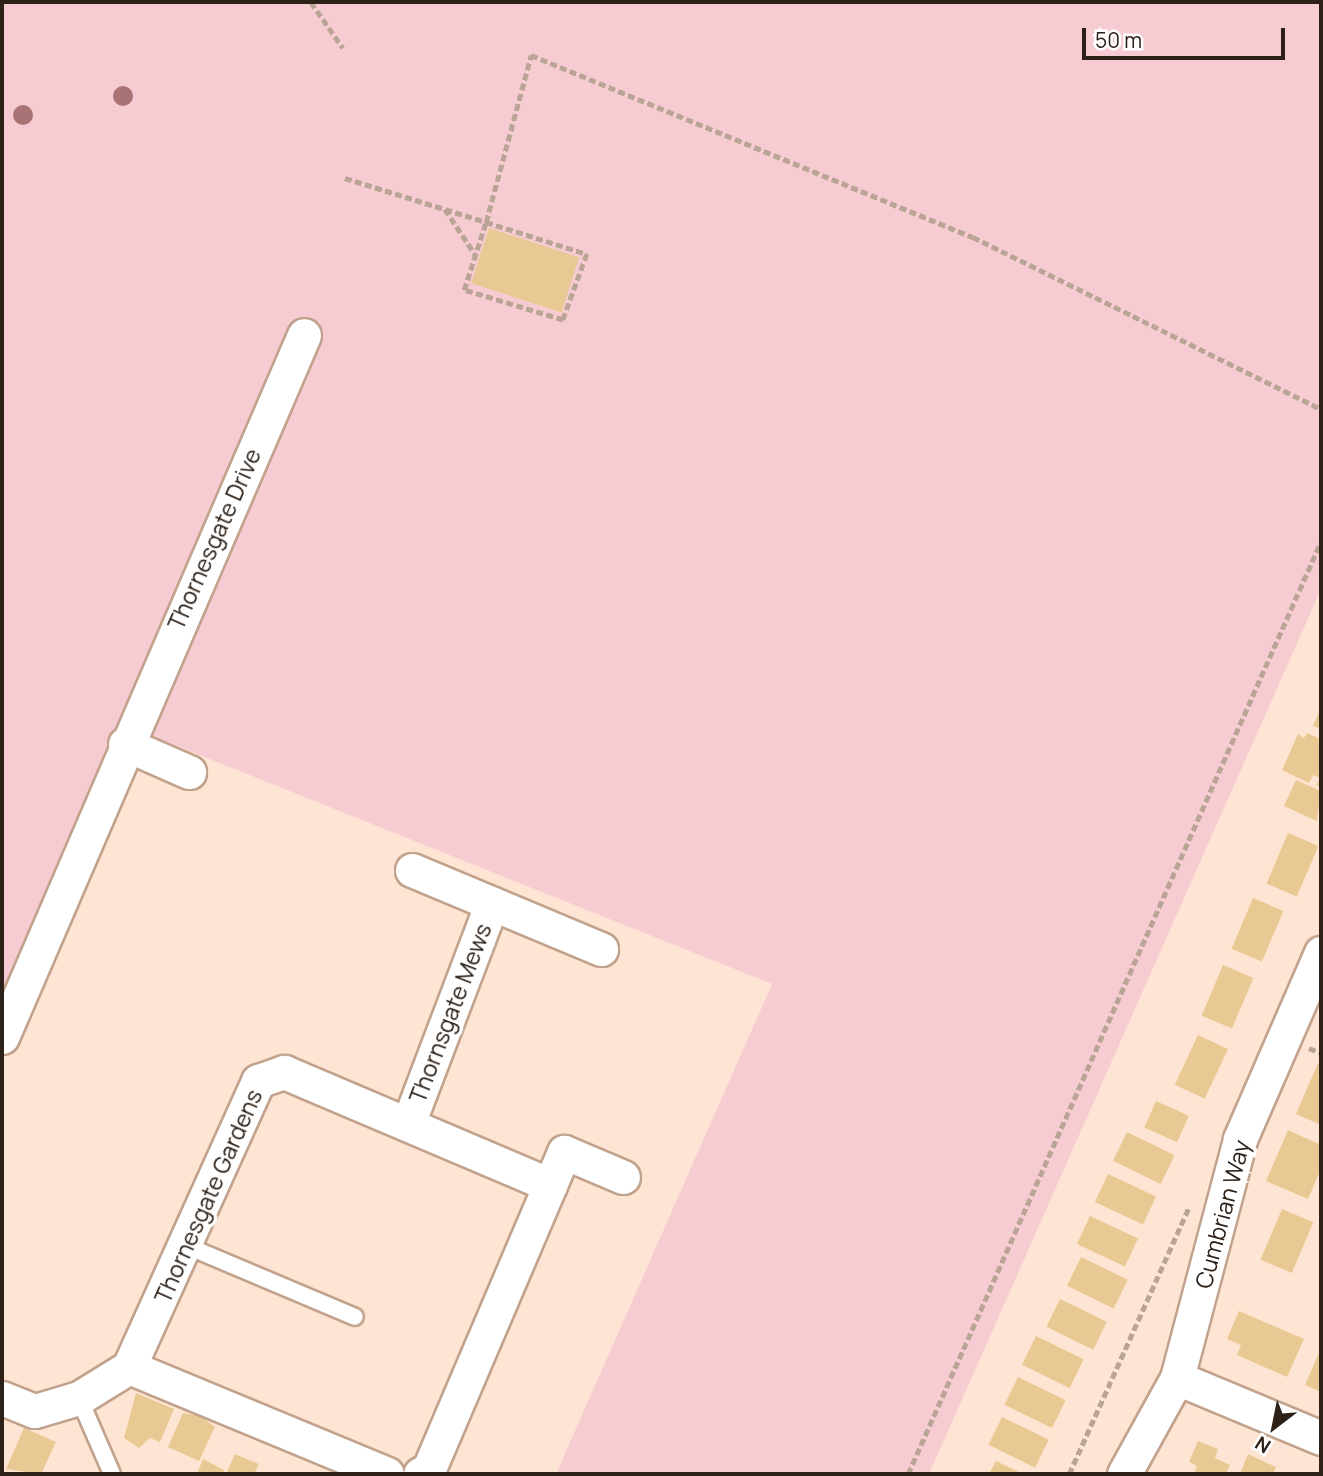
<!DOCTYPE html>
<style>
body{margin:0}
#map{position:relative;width:1323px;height:1476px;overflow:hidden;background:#fee4d2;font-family:Manrope,sans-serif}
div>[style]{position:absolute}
.green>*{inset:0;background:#f6ccd2}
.building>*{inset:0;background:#e9c993;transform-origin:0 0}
.path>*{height:4.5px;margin-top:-2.25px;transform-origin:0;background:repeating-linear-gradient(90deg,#b9a495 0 7px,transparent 0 10.5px)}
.roads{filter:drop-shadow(2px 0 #c1a28c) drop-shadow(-2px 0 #c1a28c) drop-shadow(0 2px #c1a28c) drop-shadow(0 -2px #c1a28c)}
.service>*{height:16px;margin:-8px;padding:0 8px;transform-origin:8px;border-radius:8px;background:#fff}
.minor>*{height:33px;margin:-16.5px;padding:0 16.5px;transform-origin:16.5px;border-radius:16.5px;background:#fff}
.trees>*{width:20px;height:20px;margin:-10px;border-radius:50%;background:#a97376}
span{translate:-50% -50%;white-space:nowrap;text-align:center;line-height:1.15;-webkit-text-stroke:7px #fff;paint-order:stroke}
.street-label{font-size:23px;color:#2c2017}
.frame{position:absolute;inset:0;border:4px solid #2c2017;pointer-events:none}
.north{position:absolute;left:1239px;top:1392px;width:70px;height:70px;-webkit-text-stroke:5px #fff;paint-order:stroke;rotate:212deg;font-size:19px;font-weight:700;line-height:28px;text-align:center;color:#2c2017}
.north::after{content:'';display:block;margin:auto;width:24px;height:32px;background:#2c2017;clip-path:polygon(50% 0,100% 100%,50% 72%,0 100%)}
.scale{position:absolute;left:1082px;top:28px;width:203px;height:32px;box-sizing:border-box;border:4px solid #2c2017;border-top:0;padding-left:9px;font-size:21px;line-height:24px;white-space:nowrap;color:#2c2017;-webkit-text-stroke:5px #fff;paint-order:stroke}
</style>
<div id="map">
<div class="green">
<div style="clip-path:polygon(2px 2px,1321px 2px,1321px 589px,929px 1474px,556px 1474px,772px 984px,132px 728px,2px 1037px)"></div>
</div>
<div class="building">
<div style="left:489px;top:228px;width:95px;height:58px;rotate:18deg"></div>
<div style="clip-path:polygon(1321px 708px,1321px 729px,1313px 726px)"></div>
<div style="clip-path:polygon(1307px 733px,1321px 739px,1321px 788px,1316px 785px,1320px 778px,1313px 775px,1309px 783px,1282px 770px,1298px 734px,1304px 738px)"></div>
<div style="clip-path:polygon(1296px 780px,1321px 791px,1317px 821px,1284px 806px)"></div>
<div style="left:1288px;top:833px;width:33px;height:55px;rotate:23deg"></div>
<div style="left:1253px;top:898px;width:33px;height:55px;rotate:23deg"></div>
<div style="left:1223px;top:965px;width:33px;height:55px;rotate:23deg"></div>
<div style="left:1198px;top:1035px;width:33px;height:55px;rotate:25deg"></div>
<div style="clip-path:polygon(1318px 1063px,1321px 1065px,1321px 1125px,1296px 1114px)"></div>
<div style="left:1156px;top:1101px;width:36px;height:29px;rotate:24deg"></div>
<div style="clip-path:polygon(1288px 1130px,1321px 1145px,1321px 1169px,1308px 1199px,1266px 1181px)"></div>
<div style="left:1127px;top:1132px;width:53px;height:32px;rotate:26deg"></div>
<div style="left:1108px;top:1174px;width:53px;height:31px;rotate:25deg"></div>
<div style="left:1282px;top:1209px;width:34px;height:55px;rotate:23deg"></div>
<div style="left:1090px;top:1216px;width:53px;height:31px;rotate:25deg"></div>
<div style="left:1081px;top:1257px;width:52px;height:32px;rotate:26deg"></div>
<div style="left:1060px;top:1299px;width:52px;height:31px;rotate:26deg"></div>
<div style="clip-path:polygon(1239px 1311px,1304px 1339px,1287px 1377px,1237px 1355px,1241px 1345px,1227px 1339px)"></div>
<div style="left:1036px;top:1336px;width:53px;height:32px;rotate:26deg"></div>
<div style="clip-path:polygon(1321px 1348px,1321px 1392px,1305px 1385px)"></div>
<div style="left:1018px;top:1377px;width:53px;height:31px;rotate:26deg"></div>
<div style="clip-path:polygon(136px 1393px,174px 1409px,160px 1442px,150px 1438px,139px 1448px,124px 1438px)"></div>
<div style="clip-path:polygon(183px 1413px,200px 1416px,215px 1427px,199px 1461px,168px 1447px)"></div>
<div style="left:1002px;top:1417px;width:52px;height:31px;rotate:26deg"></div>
<div style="clip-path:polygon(24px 1428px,56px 1442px,41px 1474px,6px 1469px)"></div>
<div style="clip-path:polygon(1198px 1441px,1218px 1449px,1215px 1458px,1230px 1465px,1226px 1474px,1194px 1474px,1197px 1466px,1189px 1462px)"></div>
<div style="clip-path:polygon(235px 1454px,259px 1464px,254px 1474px,226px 1474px)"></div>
<div style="clip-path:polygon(1248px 1454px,1276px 1467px,1273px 1474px,1240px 1474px)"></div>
<div style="clip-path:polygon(203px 1459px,224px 1470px,222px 1474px,197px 1474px)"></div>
<div style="clip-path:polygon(996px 1461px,1023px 1474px,989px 1474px)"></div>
</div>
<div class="path">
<div style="left:311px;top:2px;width:56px;rotate:55.2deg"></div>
<div style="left:345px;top:178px;width:148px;rotate:17.3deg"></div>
<div style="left:486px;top:222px;width:106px;rotate:17.6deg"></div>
<div style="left:587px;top:254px;width:70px;rotate:110deg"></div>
<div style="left:563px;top:320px;width:103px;rotate:-163.1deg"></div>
<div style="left:464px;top:290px;width:71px;rotate:-72.1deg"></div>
<div style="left:486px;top:222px;width:173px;rotate:-74.9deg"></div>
<div style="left:531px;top:55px;width:478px;rotate:22.4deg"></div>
<div style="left:973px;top:237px;width:388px;rotate:26.3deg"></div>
<div style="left:445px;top:209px;width:54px;rotate:56.3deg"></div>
<div style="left:1309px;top:1048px;width:13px;rotate:23deg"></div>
<div style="left:908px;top:1474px;width:1020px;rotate:-66.12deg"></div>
<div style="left:1069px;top:1474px;width:293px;rotate:-65.8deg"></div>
</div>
<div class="roads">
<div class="service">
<div style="left:187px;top:1246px;width:182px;rotate:22.9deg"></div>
<div style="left:79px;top:1398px;width:83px;rotate:66.5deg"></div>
</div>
<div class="minor">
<div style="left:125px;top:744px;width:70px;rotate:23.6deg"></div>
<div style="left:412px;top:870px;width:205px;rotate:22.7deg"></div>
<div style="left:2px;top:1037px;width:764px;rotate:-66.72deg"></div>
<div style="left:408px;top:1124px;width:236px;rotate:-69.2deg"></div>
<div style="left:550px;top:1185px;width:36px;rotate:-67deg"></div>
<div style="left:564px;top:1152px;width:64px;rotate:23deg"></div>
<div style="left:129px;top:1367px;width:279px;rotate:22.5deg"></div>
<div style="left:1177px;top:1378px;width:156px;rotate:22.6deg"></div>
<div style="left:2px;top:1398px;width:35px;rotate:22deg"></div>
<div style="left:35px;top:1411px;width:46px;rotate:-16.5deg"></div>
<div style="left:79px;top:1398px;width:59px;rotate:-31.8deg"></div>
<div style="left:129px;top:1367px;width:314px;rotate:-65.7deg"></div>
<div style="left:258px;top:1081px;width:28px;rotate:-19deg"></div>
<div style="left:284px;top:1072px;width:289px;rotate:23deg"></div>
<div style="left:550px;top:1185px;width:309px;rotate:113.1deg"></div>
<div style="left:429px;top:1469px;width:10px;rotate:151deg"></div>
<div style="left:1124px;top:1474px;width:110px;rotate:-61.1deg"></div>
<div style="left:1177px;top:1378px;width:247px;rotate:-75.2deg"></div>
<div style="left:1240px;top:1139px;width:203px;rotate:-66.5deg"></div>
</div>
</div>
<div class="trees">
<div style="left:123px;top:96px"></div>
<div style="left:23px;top:115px"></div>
</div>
<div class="street-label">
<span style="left:214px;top:539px;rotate:-66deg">Thornesgate Drive</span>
<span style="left:450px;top:1013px;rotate:-69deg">Thornsgate Mews</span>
<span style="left:208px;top:1196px;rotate:-66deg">Thornesgate Gardens</span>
<span style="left:1222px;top:1214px;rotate:-75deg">Cumbrian Way</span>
</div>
<div class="frame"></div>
<div class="north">N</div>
<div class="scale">50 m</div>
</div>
